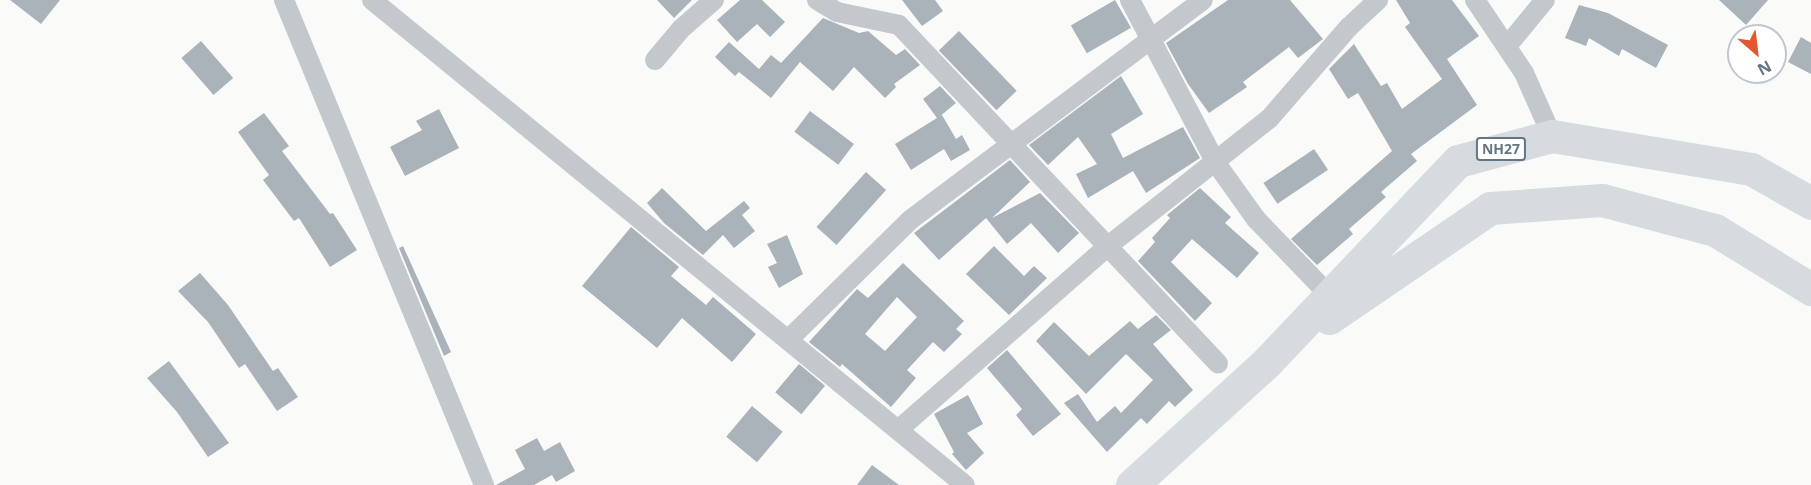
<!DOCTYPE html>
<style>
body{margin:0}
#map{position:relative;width:1811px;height:485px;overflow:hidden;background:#fafaf8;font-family:"Open Sans",sans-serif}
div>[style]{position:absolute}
.building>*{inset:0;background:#aab3b9;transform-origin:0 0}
.street>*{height:20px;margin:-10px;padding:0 10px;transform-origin:10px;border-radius:10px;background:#c3c8cc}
.highway>*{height:33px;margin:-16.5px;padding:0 16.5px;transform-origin:16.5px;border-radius:16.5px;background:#d6dbdf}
span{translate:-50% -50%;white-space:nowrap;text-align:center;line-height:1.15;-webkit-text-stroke:6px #fff;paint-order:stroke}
.shield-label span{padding:2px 4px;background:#fff;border:2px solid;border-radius:4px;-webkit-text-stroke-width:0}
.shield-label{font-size:14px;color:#657683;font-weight:700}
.north{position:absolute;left:1727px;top:24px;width:60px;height:60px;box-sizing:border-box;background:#fff;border:2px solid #c1c8cd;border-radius:50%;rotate:152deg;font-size:16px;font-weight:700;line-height:24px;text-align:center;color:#657683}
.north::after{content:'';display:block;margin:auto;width:21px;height:27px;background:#e4572e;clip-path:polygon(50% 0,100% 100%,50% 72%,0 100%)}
</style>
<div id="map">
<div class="building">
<div style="clip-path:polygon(10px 0,60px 0,41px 24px)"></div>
<div style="clip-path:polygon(657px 0,692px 0,674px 18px)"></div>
<div style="clip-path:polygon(740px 0,762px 0,785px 22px,770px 37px,757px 24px,737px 42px,717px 20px)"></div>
<div style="clip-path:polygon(902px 0,935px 0,943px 11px,922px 26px)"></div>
<div style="left:1115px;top:0;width:32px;height:51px;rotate:60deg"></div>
<div style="clip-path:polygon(1228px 0,1290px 0,1323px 39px,1298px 58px,1289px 47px,1243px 82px,1247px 87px,1209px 113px,1188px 84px,1166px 43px)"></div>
<div style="clip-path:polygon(1396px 0,1452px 0,1479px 36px,1447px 59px,1477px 105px,1411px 154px,1417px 161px,1381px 192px,1386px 197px,1349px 229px,1353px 234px,1317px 265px,1291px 239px,1392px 151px,1358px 93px,1348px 99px,1329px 69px,1354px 44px,1381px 86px,1387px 83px,1402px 109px,1442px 79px,1405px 27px,1410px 23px)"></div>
<div style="clip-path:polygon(1719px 0,1768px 0,1746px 25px)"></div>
<div style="clip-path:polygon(1579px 5px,1608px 13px,1668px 45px,1656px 68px,1622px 49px,1619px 56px,1589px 38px,1586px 46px,1565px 38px)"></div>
<div style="clip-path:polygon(823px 18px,859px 33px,868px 31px,896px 55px,905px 49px,920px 65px,894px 84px,896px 87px,885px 98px,854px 67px,833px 91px,800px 62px,771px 98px,739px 72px,735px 76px,715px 57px,729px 42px,759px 69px,771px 55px,781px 63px)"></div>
<div style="left:959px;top:31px;width:83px;height:28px;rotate:46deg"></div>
<div style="clip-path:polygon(1801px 37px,1811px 43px,1811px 74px,1788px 62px)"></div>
<div style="left:201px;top:41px;width:49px;height:26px;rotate:49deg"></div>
<div style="clip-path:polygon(1121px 76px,1143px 114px,1111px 134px,1123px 158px,1183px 127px,1200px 158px,1146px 193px,1133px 171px,1088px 198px,1076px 174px,1097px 164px,1078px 137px,1048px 165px,1029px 145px)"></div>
<div style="clip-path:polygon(940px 86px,956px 103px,939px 117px,942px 115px,956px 139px,962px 135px,970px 150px,951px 161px,944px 149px,911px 170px,895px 144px,937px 118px,923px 99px)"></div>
<div style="clip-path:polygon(439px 109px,459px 148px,405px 176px,390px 147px,422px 130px,416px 121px)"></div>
<div style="left:810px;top:111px;width:55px;height:26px;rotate:37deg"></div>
<div style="clip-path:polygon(264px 113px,289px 146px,282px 151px,330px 214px,333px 213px,357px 250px,330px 267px,299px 218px,294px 221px,263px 180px,269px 175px,238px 132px)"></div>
<div style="left:1314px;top:149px;width:25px;height:61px;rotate:56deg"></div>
<div style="clip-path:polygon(1010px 160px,1030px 182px,992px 218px,1040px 193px,1079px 233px,1058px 253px,1031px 223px,1007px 244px,986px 218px,939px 260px,914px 233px)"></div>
<div style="left:866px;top:172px;width:27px;height:74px;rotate:42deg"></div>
<div style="clip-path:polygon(662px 188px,706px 231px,744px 201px,750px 208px,742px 215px,755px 231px,734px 248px,723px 235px,703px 255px,664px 223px,647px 203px)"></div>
<div style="clip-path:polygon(1200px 188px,1231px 217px,1225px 223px,1259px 253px,1237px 278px,1192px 239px,1171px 262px,1212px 303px,1195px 321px,1138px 261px,1155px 242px,1152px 238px,1170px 218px,1167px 215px)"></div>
<div style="clip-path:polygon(631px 227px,679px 267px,671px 276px,706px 305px,713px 297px,756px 334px,732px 362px,682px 318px,657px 348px,582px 286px)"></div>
<div style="clip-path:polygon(787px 235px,803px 274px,779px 288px,768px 267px,777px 263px,767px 244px)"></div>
<div style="clip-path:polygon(403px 246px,451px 352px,444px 356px,399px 248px)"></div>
<div style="clip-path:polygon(994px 246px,1024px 276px,1034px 266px,1047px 278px,1009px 315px,966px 274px)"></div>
<div style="clip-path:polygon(evenodd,903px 263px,964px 321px,956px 329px,962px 334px,944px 352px,933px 342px,907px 370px,916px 378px,891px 407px,842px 364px,840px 367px,809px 342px,857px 289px,868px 298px,903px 263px,897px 297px,917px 317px,885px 351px,865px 334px,897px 297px)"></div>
<div style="clip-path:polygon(200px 273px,228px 305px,273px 371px,278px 368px,298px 397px,277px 411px,245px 364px,239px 368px,208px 322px,178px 291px)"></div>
<div style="clip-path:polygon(1156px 315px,1171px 330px,1153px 344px,1193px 390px,1175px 407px,1169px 401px,1147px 424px,1141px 418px,1107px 452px,1064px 403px,1078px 394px,1097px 422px,1115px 406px,1121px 413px,1153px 380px,1126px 354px,1086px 394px,1036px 341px,1054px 322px,1089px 356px,1130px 321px,1138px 329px)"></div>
<div style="clip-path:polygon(1007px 350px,1061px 414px,1033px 436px,1016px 415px,1022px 409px,987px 368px)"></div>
<div style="clip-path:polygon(169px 361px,229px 443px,208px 457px,177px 412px,147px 378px)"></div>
<div style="left:799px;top:364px;width:34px;height:37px;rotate:40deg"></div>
<div style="clip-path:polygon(968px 395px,983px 424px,967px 433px,984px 453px,966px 470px,952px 454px,954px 452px,934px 414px)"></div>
<div style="left:752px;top:406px;width:40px;height:40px;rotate:40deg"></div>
<div style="clip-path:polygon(537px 438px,544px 451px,560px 442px,575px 471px,556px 482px,552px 475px,534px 485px,496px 485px,525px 469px,515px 450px)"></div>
<div style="clip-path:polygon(872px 465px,899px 485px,857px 485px)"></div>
</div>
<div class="street">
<div style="left:284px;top:0;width:525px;rotate:67.59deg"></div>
<div style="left:372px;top:0;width:766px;rotate:39.28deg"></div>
<div style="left:817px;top:0;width:23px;rotate:31deg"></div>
<div style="left:837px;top:12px;width:63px;rotate:11.8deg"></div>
<div style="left:899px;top:25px;width:465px;rotate:46.7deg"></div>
<div style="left:1130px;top:0;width:184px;rotate:62.2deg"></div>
<div style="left:1216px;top:163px;width:69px;rotate:54.5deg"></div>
<div style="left:1256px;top:219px;width:107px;rotate:46.1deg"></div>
<div style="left:1475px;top:0;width:88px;rotate:56.1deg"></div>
<div style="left:1524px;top:73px;width:69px;rotate:66deg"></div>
<div style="left:1508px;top:45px;width:58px;rotate:-50.6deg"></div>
<div style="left:655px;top:60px;width:40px;rotate:-50deg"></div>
<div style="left:681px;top:29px;width:44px;rotate:-41.3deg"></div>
<div style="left:788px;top:340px;width:171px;rotate:-44.5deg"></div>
<div style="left:910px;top:220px;width:366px;rotate:-36.9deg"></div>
<div style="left:898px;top:430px;width:279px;rotate:-41.2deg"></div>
<div style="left:1108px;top:246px;width:205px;rotate:-38.3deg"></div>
<div style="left:1269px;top:119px;width:122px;rotate:-49deg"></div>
<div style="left:1349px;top:27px;width:40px;rotate:-43deg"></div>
</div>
<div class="highway">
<div style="left:1329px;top:318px;width:195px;rotate:-34.3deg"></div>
<div style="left:1490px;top:208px;width:112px;rotate:-4.1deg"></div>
<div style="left:1602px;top:200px;width:117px;rotate:14.9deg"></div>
<div style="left:1715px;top:230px;width:113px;rotate:31.6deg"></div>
<div style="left:1132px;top:485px;width:183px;rotate:-42.3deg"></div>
<div style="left:1267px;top:362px;width:277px;rotate:-46.5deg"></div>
<div style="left:1458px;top:161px;width:97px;rotate:-14.9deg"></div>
<div style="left:1552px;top:136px;width:202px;rotate:9.4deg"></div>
<div style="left:1751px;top:169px;width:69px;rotate:29.5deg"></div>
</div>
<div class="shield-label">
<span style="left:1501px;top:149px">NH27</span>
</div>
<div class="north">N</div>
</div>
